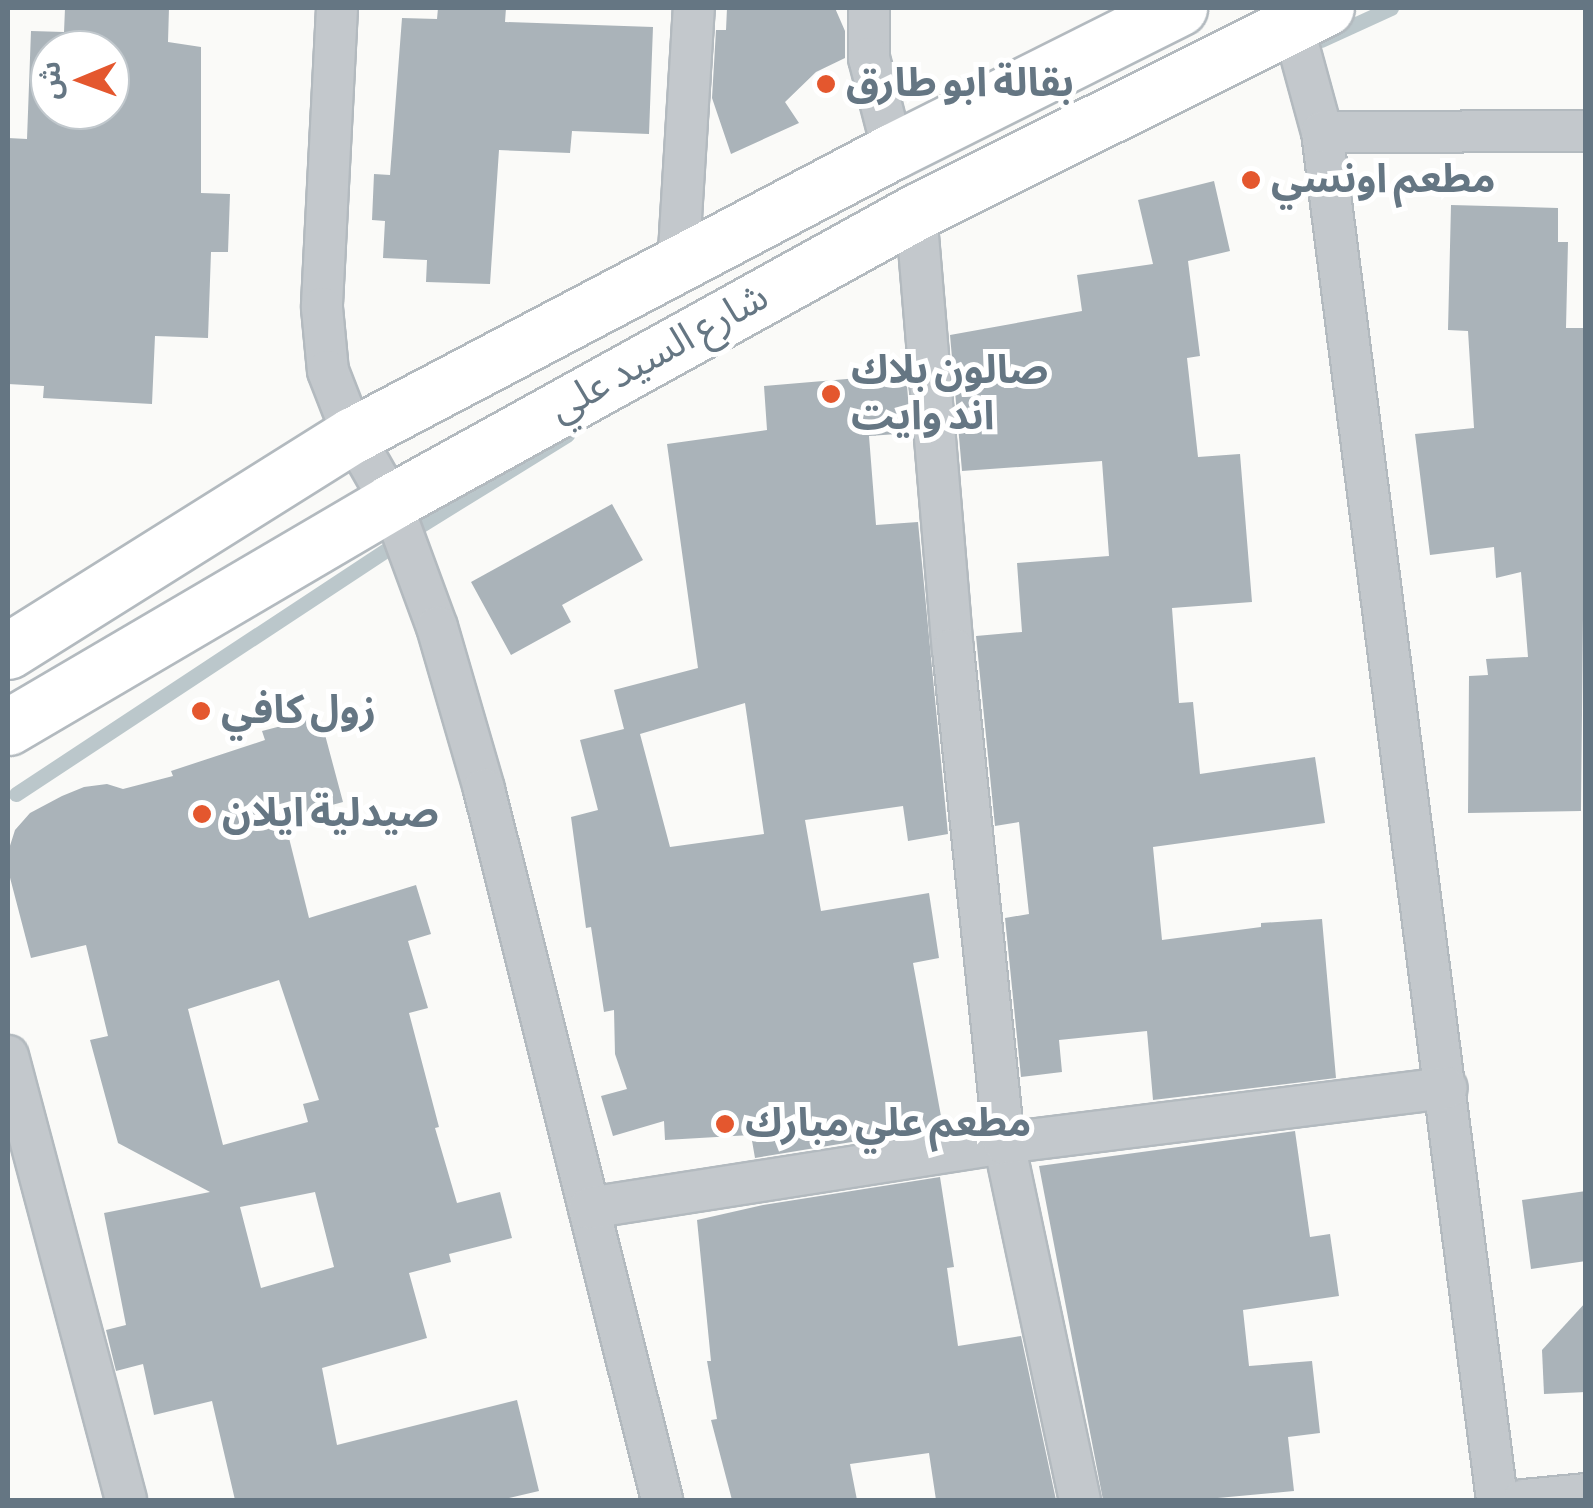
<!DOCTYPE html>
<meta charset="utf-8">
<style>
body{margin:0}
#map{position:relative;width:1593px;height:1508px;overflow:hidden;background:#fafaf8;font-family:"Alegreya Sans","Noto Sans Arabic",sans-serif}
div>[style]{position:absolute}
.stream>*{height:15px;margin:-7.5px;padding:0 7.5px;transform-origin:7.5px;border-radius:7.5px;background:#bbc7cb}
.building>*{inset:0;background:#aab3b9}
.roads{filter:drop-shadow(2px 0 #b3babf) drop-shadow(-2px 0 #b3babf) drop-shadow(0 2px #b3babf) drop-shadow(0 -2px #b3babf)}
.minor>*{height:40px;margin:-20px;padding:0 20px;transform-origin:20px;border-radius:20px;background:#c3c8cc}
.secondary>*{height:55px;margin:-27.5px;padding:0 27.5px;transform-origin:27.5px;border-radius:27.5px;background:#fff}
.dots>*{width:28px;height:28px;translate:-50% -50%;box-sizing:border-box;border:5px solid #fff;border-radius:50%}
span{translate:-50% -50%;white-space:nowrap;text-align:center;line-height:1.15;-webkit-text-stroke:10px #fff;paint-order:stroke}
.poi-label{font-size:40px;color:#657683;font-weight:700}
.left{translate:0 -50%;text-align:left}
.street-label{font-size:40px;color:#657683}
.frame{position:absolute;inset:0;border:10px solid #657683;pointer-events:none}
.north{position:absolute;left:30px;top:30px;width:100px;height:100px;box-sizing:border-box;background:#fff;border:2px solid #c1c8cd;border-radius:50%;rotate:269deg;font-size:28px;font-weight:700;line-height:40px;text-align:center;color:#657683}
.north::after{content:'';display:block;margin:auto;width:35px;height:45px;background:#e4572e;clip-path:polygon(50% 0,100% 100%,50% 72%,0 100%)}
</style>
<div id="map">
<div class="stream">
<div style="left:1321px;top:40px;width:77px;rotate:-24.6deg"></div>
<div style="left:421px;top:525px;width:172px;rotate:-31.7deg"></div>
<div style="left:16px;top:794px;width:447px;rotate:-33.4deg"></div>
</div>
<div class="building">
<div style="clip-path:polygon(evenodd,65px 8px,169px 8px,168px 42px,201px 47px,201px 193px,230px 194px,228px 252px,211px 252px,208px 338px,155px 336px,152px 404px,43px 398px,44px 386px,8px 384px,8px 138px,27px 139px,31px 31px,64px 32px,65px 8px,50px 50px,110px 50px,110px 110px,50px 110px,50px 50px)"></div>
<div style="clip-path:polygon(438px 8px,506px 8px,505px 22px,653px 27px,649px 134px,572px 131px,570px 153px,499px 150px,490px 284px,426px 282px,427px 260px,383px 258px,385px 221px,372px 220px,374px 174px,390px 175px,402px 18px,437px 19px)"></div>
<div style="clip-path:polygon(727px 8px,835px 8px,845px 31px,845px 58px,816px 72px,785px 102px,799px 123px,731px 154px,712px 98px,716px 30px,726px 30px)"></div>
<div style="clip-path:polygon(1214px 181px,1230px 251px,1188px 261px,1200px 356px,1187px 358px,1198px 457px,1240px 454px,1252px 602px,1172px 608px,1179px 703px,1193px 702px,1200px 774px,1315px 757px,1325px 823px,1153px 847px,1162px 940px,1261px 927px,1261px 923px,1322px 919px,1336px 1078px,1153px 1100px,1147px 1031px,1059px 1040px,1062px 1072px,1021px 1077px,1005px 918px,1029px 914px,1019px 822px,995px 826px,976px 636px,1022px 632px,1017px 563px,1109px 556px,1102px 461px,962px 471px,950px 335px,1082px 311px,1077px 275px,1153px 264px,1138px 200px)"></div>
<div style="clip-path:polygon(1451px 205px,1558px 208px,1558px 242px,1568px 242px,1566px 328px,1586px 328px,1581px 811px,1468px 813px,1469px 676px,1488px 675px,1486px 659px,1528px 657px,1521px 572px,1496px 578px,1494px 547px,1430px 555px,1415px 434px,1474px 428px,1468px 331px,1448px 330px)"></div>
<div style="clip-path:polygon(evenodd,906px 374px,911px 433px,869px 436px,876px 525px,918px 522px,948px 834px,908px 841px,903px 806px,805px 820px,821px 911px,929px 893px,939px 958px,913px 963px,943px 1127px,755px 1158px,751px 1135px,665px 1140px,664px 1121px,613px 1136px,601px 1096px,627px 1089px,615px 1054px,614px 1010px,604px 1012px,591px 927px,586px 928px,571px 817px,598px 810px,580px 740px,624px 729px,614px 690px,698px 668px,667px 444px,767px 430px,764px 386px,906px 374px,745px 703px,764px 834px,670px 847px,640px 734px,745px 703px)"></div>
<div style="clip-path:polygon(612px 504px,643px 560px,562px 605px,571px 622px,511px 655px,471px 582px)"></div>
<div style="clip-path:polygon(evenodd,320px 716px,343px 802px,284px 818px,309px 918px,416px 885px,431px 934px,408px 941px,428px 1008px,409px 1013px,439px 1127px,435px 1128px,457px 1203px,500px 1192px,512px 1238px,449px 1254px,451px 1262px,409px 1273px,427px 1338px,322px 1368px,337px 1445px,517px 1400px,539px 1491px,500px 1500px,235px 1500px,212px 1401px,154px 1415px,143px 1364px,116px 1371px,106px 1330px,126px 1325px,104px 1213px,210px 1192px,118px 1143px,90px 1040px,108px 1036px,86px 945px,31px 958px,8px 870px,8px 852px,15px 830px,30px 813px,62px 796px,84px 787px,107px 784px,123px 789px,173px 776px,171px 771px,265px 740px,262px 731px,320px 716px,279px 980px,319px 1100px,303px 1104px,308px 1122px,223px 1145px,188px 1009px,279px 980px,320px 716px,315px 1192px,334px 1267px,261px 1288px,240px 1207px,315px 1192px)"></div>
<div style="clip-path:polygon(1295px 1131px,1310px 1237px,1330px 1234px,1339px 1296px,1243px 1310px,1249px 1366px,1312px 1361px,1320px 1433px,1288px 1437px,1294px 1491px,1196px 1500px,1103px 1500px,1039px 1166px)"></div>
<div style="clip-path:polygon(940px 1177px,954px 1267px,947px 1268px,958px 1346px,1021px 1336px,1056px 1500px,936px 1500px,929px 1453px,850px 1464px,857px 1500px,732px 1500px,711px 1420px,717px 1419px,707px 1361px,711px 1361px,697px 1220px,763px 1205px)"></div>
<div style="clip-path:polygon(1586px 1191px,1586px 1261px,1531px 1269px,1522px 1200px)"></div>
<div style="clip-path:polygon(1586px 1302px,1586px 1392px,1544px 1394px,1542px 1350px)"></div>
</div>
<div class="roads">
<div class="minor">
<div style="left:337px;top:8px;width:300px;rotate:92.9deg"></div>
<div style="left:322px;top:308px;width:63px;rotate:84.6deg"></div>
<div style="left:328px;top:371px;width:69px;rotate:68.7deg"></div>
<div style="left:353px;top:435px;width:77px;rotate:60.4deg"></div>
<div style="left:391px;top:502px;width:133px;rotate:69.8deg"></div>
<div style="left:437px;top:627px;width:169px;rotate:73.8deg"></div>
<div style="left:484px;top:789px;width:733px;rotate:75.94deg"></div>
<div style="left:869px;top:8px;width:50px;rotate:90deg"></div>
<div style="left:869px;top:58px;width:96px;rotate:75.5deg"></div>
<div style="left:1288px;top:8px;width:129px;rotate:74.7deg"></div>
<div style="left:1322px;top:132px;width:1379px;rotate:82.71deg"></div>
<div style="left:1322px;top:132px;width:264px;rotate:-0.2deg"></div>
<div style="left:916px;top:212px;width:439px;rotate:85.2deg"></div>
<div style="left:953px;top:649px;width:497px;rotate:84.1deg"></div>
<div style="left:1004px;top:1143px;width:365px;rotate:78deg"></div>
<div style="left:678px;top:267px;width:259px;rotate:-86.5deg"></div>
<div style="left:8px;top:1056px;width:459px;rotate:75.1deg"></div>
<div style="left:589px;top:1208px;width:420px;rotate:-8.9deg"></div>
<div style="left:1004px;top:1143px;width:446px;rotate:-7.1deg"></div>
<div style="left:1524px;top:1500px;width:62px;rotate:-5.5deg"></div>
</div>
<div class="secondary">
<div style="left:8px;top:651px;width:407px;rotate:-32.1deg"></div>
<div style="left:353px;top:435px;width:610px;rotate:-27.74deg"></div>
<div style="left:893px;top:151px;width:320px;rotate:-26.6deg"></div>
<div style="left:8px;top:727px;width:444px;rotate:-30.4deg"></div>
<div style="left:391px;top:502px;width:600px;rotate:-28.92deg"></div>
<div style="left:916px;top:212px;width:458px;rotate:-26.5deg"></div>
</div>
</div>
<div class="dots">
<div style="left:826px;top:84px;background:#e4572e"></div>
<div style="left:1251px;top:180px;background:#e4572e"></div>
<div style="left:831px;top:394px;background:#e4572e"></div>
<div style="left:201px;top:711px;background:#e4572e"></div>
<div style="left:202px;top:814px;background:#e4572e"></div>
<div style="left:725px;top:1124px;background:#e4572e"></div>
</div>
<div class="poi-label">
<span class="left" style="left:846px;top:84px">بقالة ابو طارق</span>
<span class="left" style="left:1271px;top:180px">مطعم اونسي</span>
<span class="left" style="left:851px;top:394px">صالون بلاك<br>اند وايت</span>
<span class="left" style="left:221px;top:711px">زول كافي</span>
<span class="left" style="left:222px;top:814px">صيدلية ايلان</span>
<span class="left" style="left:745px;top:1124px">مطعم علي مبارك</span>
</div>
<div class="street-label">
<span style="left:659px;top:353px;rotate:-29deg">شارع السيد علي</span>
</div>
<div class="frame"></div>
<div class="north">ش</div>
</div>
